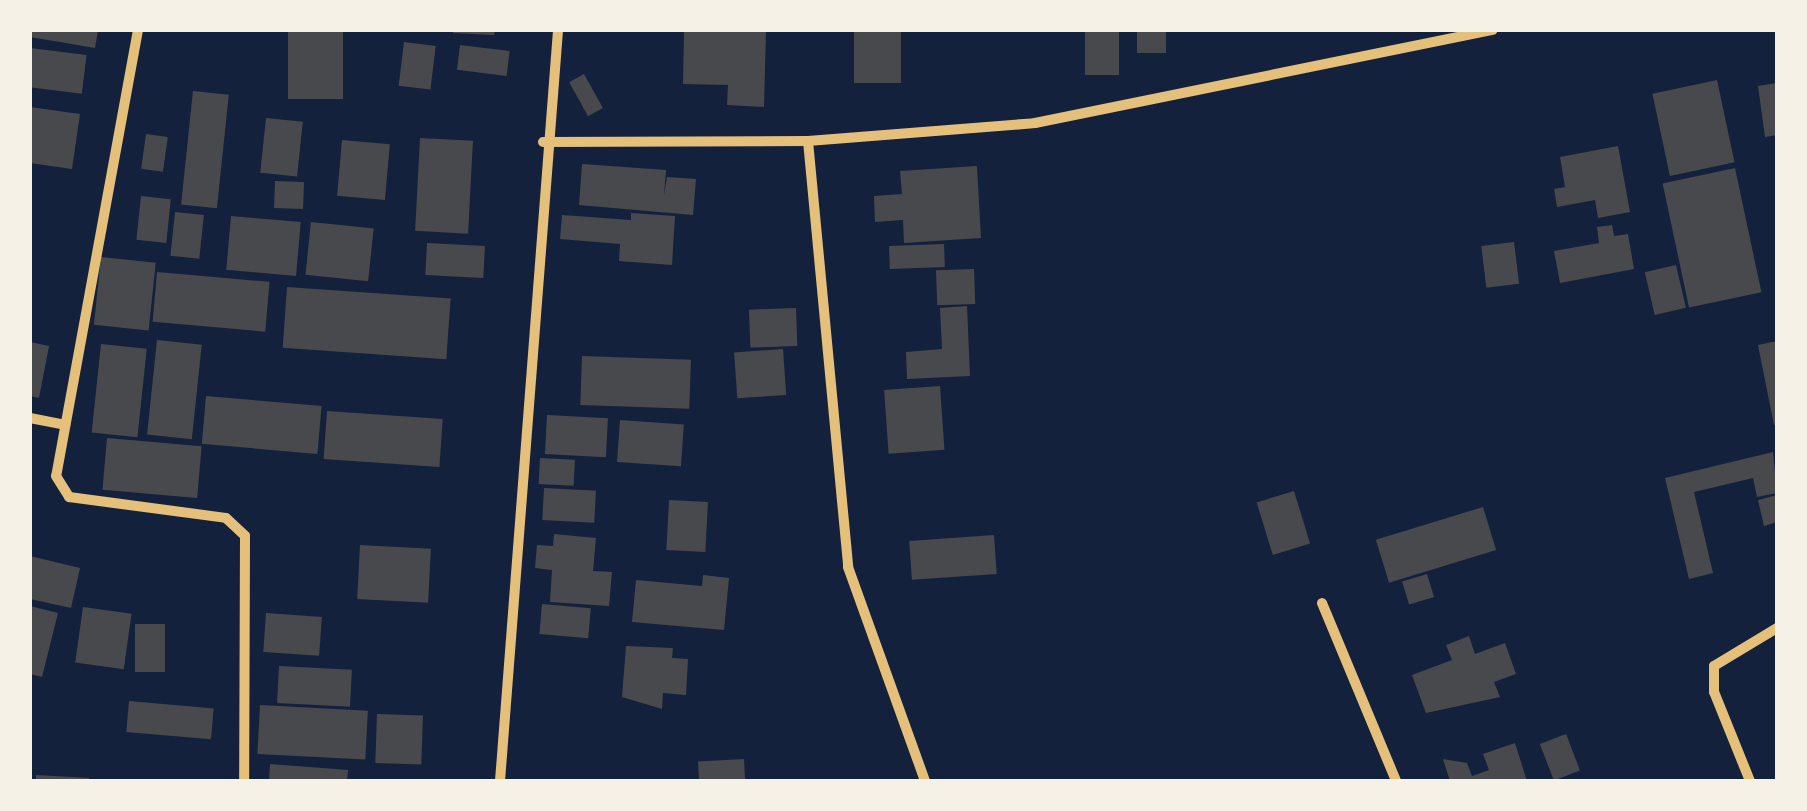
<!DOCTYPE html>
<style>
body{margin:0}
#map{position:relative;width:1807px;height:811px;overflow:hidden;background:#14213d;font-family:Barlow,sans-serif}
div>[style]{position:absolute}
.building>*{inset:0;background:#48494c;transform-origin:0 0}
.minor>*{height:10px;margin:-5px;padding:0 5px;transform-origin:5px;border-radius:5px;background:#e5c07b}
span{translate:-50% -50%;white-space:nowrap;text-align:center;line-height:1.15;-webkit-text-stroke:10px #f6f1e7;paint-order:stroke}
.frame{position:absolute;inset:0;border:32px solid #f6f1e7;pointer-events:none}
</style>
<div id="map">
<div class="building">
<div style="clip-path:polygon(30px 30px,98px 30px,95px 48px,30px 37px)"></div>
<div style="left:288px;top:30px;width:55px;height:69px"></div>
<div style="clip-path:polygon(453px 30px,495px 30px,494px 35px,453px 33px)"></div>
<div style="clip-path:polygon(684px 30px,766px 30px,764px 107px,727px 105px,728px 85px,683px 84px)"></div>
<div style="left:854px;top:30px;width:47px;height:53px"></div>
<div style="left:1085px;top:30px;width:34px;height:45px"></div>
<div style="left:1137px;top:30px;width:29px;height:23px"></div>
<div style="left:404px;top:42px;width:32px;height:44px;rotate:7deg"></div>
<div style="left:460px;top:45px;width:50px;height:25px;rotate:7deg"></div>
<div style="left:30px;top:48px;width:57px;height:39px;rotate:7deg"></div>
<div style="left:584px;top:74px;width:39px;height:17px;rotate:61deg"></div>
<div style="left:1717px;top:80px;width:84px;height:66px;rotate:78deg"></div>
<div style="clip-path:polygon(1777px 83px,1777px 135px,1765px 137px,1758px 86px)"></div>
<div style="left:193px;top:91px;width:36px;height:114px;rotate:6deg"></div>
<div style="clip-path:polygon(30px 107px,80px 114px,72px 169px,30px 163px)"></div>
<div style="left:266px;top:118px;width:37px;height:55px;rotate:6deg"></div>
<div style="left:146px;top:134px;width:22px;height:35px;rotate:8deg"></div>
<div style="left:420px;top:138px;width:53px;height:93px;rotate:3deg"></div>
<div style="left:342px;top:140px;width:48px;height:56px;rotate:5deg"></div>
<div style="clip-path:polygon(1618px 146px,1630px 212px,1598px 218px,1595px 200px,1557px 207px,1554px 189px,1565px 187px,1560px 157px)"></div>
<div style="clip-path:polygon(582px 164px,666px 170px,664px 195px,667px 177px,696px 179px,693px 215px,579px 205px)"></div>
<div style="clip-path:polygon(977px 166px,981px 238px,904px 243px,903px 220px,875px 222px,874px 196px,902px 194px,900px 171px)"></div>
<div style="left:1735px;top:168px;width:127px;height:74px;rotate:78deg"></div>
<div style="left:275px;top:181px;width:29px;height:27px;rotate:2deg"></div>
<div style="left:141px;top:196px;width:30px;height:44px;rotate:6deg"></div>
<div style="left:175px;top:212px;width:29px;height:44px;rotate:6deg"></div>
<div style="clip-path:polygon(631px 213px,675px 216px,672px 265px,619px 261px,620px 244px,560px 239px,562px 215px,631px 220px)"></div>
<div style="left:231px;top:216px;width:70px;height:54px;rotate:5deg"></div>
<div style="left:311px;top:222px;width:63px;height:53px;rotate:6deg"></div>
<div style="clip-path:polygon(1612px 225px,1614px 236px,1628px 234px,1634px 269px,1560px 283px,1554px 251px,1599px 243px,1597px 227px)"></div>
<div style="left:1514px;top:242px;width:42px;height:33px;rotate:83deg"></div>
<div style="left:427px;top:243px;width:58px;height:32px;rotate:3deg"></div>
<div style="left:944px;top:244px;width:23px;height:55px;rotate:88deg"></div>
<div style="left:101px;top:257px;width:55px;height:68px;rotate:6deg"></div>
<div style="left:1676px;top:265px;width:44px;height:32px;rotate:77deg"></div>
<div style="left:974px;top:269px;width:35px;height:38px;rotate:88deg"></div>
<div style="left:157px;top:272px;width:113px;height:50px;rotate:5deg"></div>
<div style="left:287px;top:287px;width:164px;height:61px;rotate:4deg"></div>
<div style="clip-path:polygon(967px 306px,970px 376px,907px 379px,906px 352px,942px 349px,940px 308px)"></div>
<div style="left:796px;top:308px;width:38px;height:47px;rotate:88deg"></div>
<div style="left:157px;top:340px;width:45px;height:95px;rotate:6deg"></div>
<div style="clip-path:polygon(1777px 341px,1777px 424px,1774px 425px,1758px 345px)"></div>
<div style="clip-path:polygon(30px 342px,49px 346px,39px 398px,30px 396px)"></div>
<div style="left:101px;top:344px;width:46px;height:89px;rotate:6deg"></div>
<div style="left:783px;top:349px;width:46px;height:49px;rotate:86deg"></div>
<div style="left:582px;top:356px;width:109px;height:49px;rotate:2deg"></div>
<div style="left:940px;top:386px;width:64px;height:56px;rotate:86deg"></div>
<div style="left:206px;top:396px;width:116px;height:48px;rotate:5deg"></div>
<div style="left:327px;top:411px;width:116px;height:48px;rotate:4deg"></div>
<div style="left:547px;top:415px;width:61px;height:39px;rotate:3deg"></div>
<div style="left:620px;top:420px;width:64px;height:42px;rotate:4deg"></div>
<div style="left:107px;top:438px;width:95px;height:52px;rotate:5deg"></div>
<div style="clip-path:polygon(1773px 452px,1777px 493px,1757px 497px,1753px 478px,1694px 492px,1713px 573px,1689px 579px,1665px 478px)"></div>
<div style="left:540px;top:458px;width:35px;height:26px;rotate:3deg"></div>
<div style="left:544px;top:488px;width:52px;height:32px;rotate:3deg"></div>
<div style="left:1294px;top:491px;width:55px;height:39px;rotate:73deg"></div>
<div style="clip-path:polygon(1777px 495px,1777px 522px,1764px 526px,1758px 500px)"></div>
<div style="left:669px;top:500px;width:39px;height:50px;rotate:3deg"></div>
<div style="left:1483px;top:507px;width:45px;height:112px;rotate:73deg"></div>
<div style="clip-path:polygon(554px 534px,596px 538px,593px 571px,612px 572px,609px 606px,550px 602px,552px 570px,535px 568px,537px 545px,553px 546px)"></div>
<div style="left:994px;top:535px;width:39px;height:85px;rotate:86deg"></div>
<div style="left:360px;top:545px;width:71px;height:54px;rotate:3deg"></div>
<div style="clip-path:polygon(30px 556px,80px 568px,71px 608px,30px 599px)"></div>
<div style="left:1427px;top:574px;width:24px;height:26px;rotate:73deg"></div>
<div style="clip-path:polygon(703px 575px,729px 578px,724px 630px,632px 622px,636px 580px,702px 586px)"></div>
<div style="left:542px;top:604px;width:49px;height:30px;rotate:5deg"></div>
<div style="clip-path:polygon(30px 606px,58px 613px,42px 677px,30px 674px)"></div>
<div style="left:83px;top:607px;width:49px;height:56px;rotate:8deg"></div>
<div style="left:266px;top:613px;width:56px;height:39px;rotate:4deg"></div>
<div style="left:135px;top:624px;width:30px;height:48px"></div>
<div style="clip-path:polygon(1469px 636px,1475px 654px,1505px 643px,1516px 674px,1494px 682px,1500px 697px,1426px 713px,1412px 675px,1452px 660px,1446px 645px)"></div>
<div style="clip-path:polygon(626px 646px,673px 648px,672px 658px,688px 659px,686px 695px,663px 693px,662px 709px,622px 697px)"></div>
<div style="left:279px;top:666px;width:73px;height:37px;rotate:3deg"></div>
<div style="left:129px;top:701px;width:85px;height:31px;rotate:5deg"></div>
<div style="left:260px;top:705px;width:108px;height:49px;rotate:3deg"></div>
<div style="left:377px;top:714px;width:46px;height:49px;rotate:2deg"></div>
<div style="left:1566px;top:734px;width:39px;height:28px;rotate:69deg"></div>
<div style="clip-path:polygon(1515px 743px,1527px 781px,1450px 781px,1443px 759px,1467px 763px,1472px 776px,1489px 770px,1483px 754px)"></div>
<div style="left:744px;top:759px;width:22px;height:46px;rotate:87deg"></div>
<div style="clip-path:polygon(270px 764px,348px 770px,347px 781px,269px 781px)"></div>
<div style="clip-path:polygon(36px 775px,89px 778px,89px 781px,36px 781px)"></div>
</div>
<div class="minor">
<div style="left:138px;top:30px;width:453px;rotate:100.4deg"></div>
<div style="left:56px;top:476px;width:25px;rotate:58deg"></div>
<div style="left:69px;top:497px;width:158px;rotate:7.6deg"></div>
<div style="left:226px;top:518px;width:26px;rotate:43deg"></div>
<div style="left:245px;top:536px;width:245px;rotate:90.2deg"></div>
<div style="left:808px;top:141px;width:428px;rotate:84.6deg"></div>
<div style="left:848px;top:567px;width:227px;rotate:70.2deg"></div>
<div style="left:543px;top:142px;width:265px;rotate:-0.2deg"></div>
<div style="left:808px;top:141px;width:228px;rotate:-4.5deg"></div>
<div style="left:1035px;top:123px;width:467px;rotate:-11.5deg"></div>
<div style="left:30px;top:418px;width:36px;rotate:11deg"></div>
<div style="left:1322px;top:603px;width:193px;rotate:67.4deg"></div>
<div style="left:500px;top:781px;width:753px;rotate:-85.58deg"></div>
<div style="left:1750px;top:781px;width:96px;rotate:-112deg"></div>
<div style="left:1714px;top:692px;width:26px;rotate:-90deg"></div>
<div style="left:1714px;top:666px;width:74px;rotate:-31.1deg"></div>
</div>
<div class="frame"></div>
</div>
